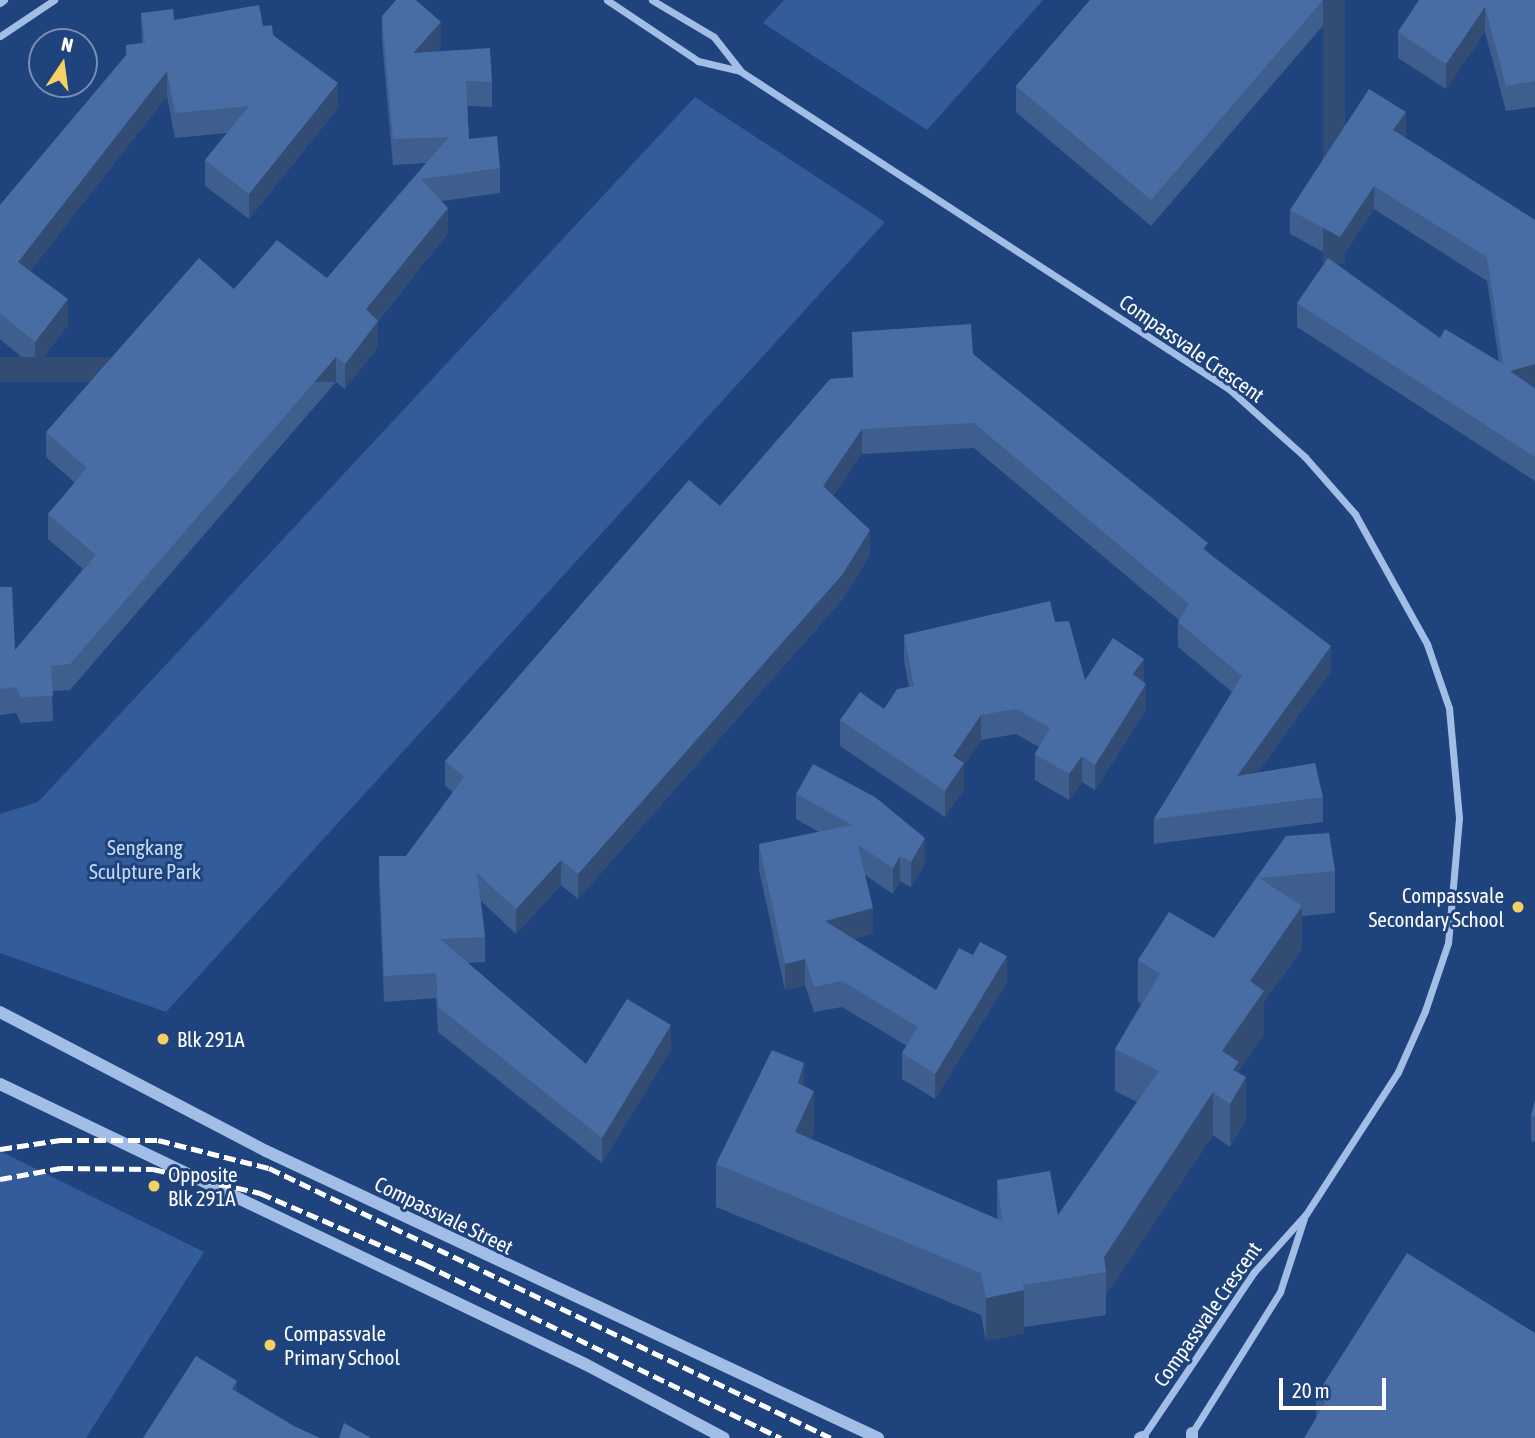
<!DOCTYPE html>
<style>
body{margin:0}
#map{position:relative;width:1535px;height:1438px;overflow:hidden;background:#1f437c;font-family:"Asap Condensed",sans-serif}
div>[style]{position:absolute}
.green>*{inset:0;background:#325c9a}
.minor>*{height:7px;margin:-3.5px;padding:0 3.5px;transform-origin:3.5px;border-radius:3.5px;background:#a2bee6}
.tertiary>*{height:12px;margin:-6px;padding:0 6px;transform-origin:6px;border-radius:6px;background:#a2bee6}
.rail>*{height:5px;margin-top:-2.5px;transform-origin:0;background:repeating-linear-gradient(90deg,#fff 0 12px,transparent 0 17px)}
.wall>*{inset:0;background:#3e5e8e}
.shaded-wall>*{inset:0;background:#324c74;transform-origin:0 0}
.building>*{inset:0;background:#486da5}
.dots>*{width:19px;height:19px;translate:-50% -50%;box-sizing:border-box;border:4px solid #1f437c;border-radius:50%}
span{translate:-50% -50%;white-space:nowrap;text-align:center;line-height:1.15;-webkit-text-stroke:6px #1f437c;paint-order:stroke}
.street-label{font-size:21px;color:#fff}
.park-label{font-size:21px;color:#c5d9f5}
.poi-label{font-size:21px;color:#fff}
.right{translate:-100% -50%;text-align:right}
.left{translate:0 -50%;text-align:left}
.north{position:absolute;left:28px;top:28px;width:70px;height:70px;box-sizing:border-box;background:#1f437c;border:2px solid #798eb0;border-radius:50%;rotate:13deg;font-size:19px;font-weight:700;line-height:28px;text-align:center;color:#fff}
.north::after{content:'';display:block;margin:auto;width:24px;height:32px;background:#f4d162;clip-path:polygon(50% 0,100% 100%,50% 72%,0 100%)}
.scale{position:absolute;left:1279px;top:1378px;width:107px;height:32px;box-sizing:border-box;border:4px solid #fff;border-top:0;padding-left:9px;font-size:21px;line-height:24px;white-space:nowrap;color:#fff;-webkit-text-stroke:5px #1f437c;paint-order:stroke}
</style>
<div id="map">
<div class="green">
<div style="clip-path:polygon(784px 0,1043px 0,927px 130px,763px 23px)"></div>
<div style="clip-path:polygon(695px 97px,885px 222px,166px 1012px,0 953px,0 814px,38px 802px)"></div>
<div style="clip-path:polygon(0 1151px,204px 1252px,86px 1438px,0 1438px)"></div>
</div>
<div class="minor">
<div style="left:607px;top:0;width:110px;rotate:33.8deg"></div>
<div style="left:698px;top:61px;width:43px;rotate:13.4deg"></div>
<div style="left:740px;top:71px;width:583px;rotate:33.04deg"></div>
<div style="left:1229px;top:389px;width:102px;rotate:41.8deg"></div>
<div style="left:1305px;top:457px;width:76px;rotate:48.7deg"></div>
<div style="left:1355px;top:514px;width:149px;rotate:61deg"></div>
<div style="left:1427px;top:644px;width:68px;rotate:71deg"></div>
<div style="left:1449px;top:708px;width:110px;rotate:84.8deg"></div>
<div style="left:1459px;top:818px;width:125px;rotate:95deg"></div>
<div style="left:1448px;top:943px;width:72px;rotate:108.7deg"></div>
<div style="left:1425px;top:1011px;width:67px;rotate:113.9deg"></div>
<div style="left:1398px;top:1072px;width:169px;rotate:122.9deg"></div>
<div style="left:1306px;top:1214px;width:78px;rotate:131.9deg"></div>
<div style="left:1254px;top:1272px;width:200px;rotate:124deg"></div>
<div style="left:652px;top:0;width:72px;rotate:30.8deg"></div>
<div style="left:714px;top:37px;width:42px;rotate:51.8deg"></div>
<div style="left:0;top:3px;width:5px;rotate:-37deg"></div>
<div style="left:0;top:36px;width:65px;rotate:-33.7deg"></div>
<div style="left:1190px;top:1436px;width:170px;rotate:-58deg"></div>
<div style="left:1280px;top:1292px;width:78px;rotate:-72deg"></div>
</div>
<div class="tertiary">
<div style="left:0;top:1012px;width:300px;rotate:27.6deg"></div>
<div style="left:266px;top:1151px;width:676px;rotate:25.12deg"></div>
<div style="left:0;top:1084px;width:649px;rotate:25.58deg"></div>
<div style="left:585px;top:1364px;width:157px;rotate:28deg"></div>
<div style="left:1192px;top:1433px;width:5px;rotate:90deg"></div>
<div style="left:1140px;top:1438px;width:3px;rotate:-18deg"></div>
</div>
<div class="rail">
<div style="left:0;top:1149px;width:61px;rotate:-8.5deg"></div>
<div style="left:60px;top:1140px;width:98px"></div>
<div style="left:158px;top:1140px;width:114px;rotate:14.2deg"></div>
<div style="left:269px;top:1168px;width:623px;rotate:25.66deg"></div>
<div style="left:0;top:1179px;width:62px;rotate:-10.2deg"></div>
<div style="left:61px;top:1168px;width:92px;rotate:0.6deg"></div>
<div style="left:153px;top:1169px;width:110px;rotate:12.6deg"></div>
<div style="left:260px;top:1193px;width:179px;rotate:23.4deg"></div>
<div style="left:424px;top:1264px;width:397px;rotate:26deg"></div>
</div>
<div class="wall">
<div style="clip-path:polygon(1090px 0,1345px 0,1151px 226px,1016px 112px,1016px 86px)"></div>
<div style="clip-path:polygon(1419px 0,1535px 0,1535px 107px,1506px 111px,1485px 32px,1446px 89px,1398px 58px,1398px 32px)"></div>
<div style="clip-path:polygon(141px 13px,174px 20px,263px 26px,273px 35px,338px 108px,249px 219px,205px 186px,205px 160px,227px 133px,175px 138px,167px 96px,30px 271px,68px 325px,35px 368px,0 339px,0 205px,126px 56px,126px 45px,142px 43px)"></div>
<div style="clip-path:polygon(382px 16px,441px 47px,438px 51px,492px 82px,492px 107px,467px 106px,469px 139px,500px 168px,500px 193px,442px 201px,448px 233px,378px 321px,378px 347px,345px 389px,336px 382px,70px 690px,52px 691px,53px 721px,21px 723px,16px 713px,0 715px,0 587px,15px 650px,83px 569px,48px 539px,48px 514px,75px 483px,46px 457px,46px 432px,234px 289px,327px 278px,426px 163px,393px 165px,382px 41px)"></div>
<div style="clip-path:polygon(1406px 135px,1405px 137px,1535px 220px,1535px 481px,1297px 327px,1297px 303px,1440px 338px,1499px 362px,1487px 281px,1374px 209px,1340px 261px,1290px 234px,1290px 210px)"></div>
<div style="clip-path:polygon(973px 354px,1208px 552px,1331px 671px,1257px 773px,1323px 797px,1323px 822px,1154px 844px,1154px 819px,1232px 692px,1178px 647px,1178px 622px,1179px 620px,974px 448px,862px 454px,833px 496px,870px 555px,842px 600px,578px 899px,561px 885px,516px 934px,481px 901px,485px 937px,485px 962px,468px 963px,586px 1064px,671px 1050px,602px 1163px,438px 1032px,436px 998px,384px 1002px,379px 881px,379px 856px,406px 856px,453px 792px,445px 786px,445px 761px,720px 506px,853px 377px)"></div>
<div style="clip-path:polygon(1055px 622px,1085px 680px,1144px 683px,1146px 710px,1095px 790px,1082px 782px,1069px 800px,1035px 780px,1035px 754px,1039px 747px,1016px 734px,981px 740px,964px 766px,964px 789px,945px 817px,840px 746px,840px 720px,884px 709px,909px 687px,904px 660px,904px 635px)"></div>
<div style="clip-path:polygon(796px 794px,925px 864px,911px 887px,900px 881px,893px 894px,865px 875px,873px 933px,853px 939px,936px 990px,1007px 982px,935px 1099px,902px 1079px,902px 1053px,907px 1046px,842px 1007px,814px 1012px,805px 985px,785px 990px,759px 870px,759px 844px,819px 832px,796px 819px)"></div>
<div style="clip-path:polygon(1286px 836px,1335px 871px,1335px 913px,1302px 916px,1302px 949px,1264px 1002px,1264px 1034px,1239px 1070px,1246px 1120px,1230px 1147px,1213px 1135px,1106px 1295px,1106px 1315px,1024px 1327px,1024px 1333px,986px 1341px,981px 1315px,716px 1207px,716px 1164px,804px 1086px,814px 1133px,811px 1139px,997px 1219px,997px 1180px,1058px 1215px,1137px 1102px,1115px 1091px,1115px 1049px,1141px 1004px,1138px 1002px,1138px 960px,1214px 938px)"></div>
<div style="clip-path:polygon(1535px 1100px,1535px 1142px,1531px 1141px,1531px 1116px)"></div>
<div style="clip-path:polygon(1535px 1333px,1316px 1419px,1316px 1396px)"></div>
</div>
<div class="shaded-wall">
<div style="left:1323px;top:0;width:22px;height:264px"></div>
<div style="clip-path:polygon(1485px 7px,1485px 32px,1446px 89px,1446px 64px)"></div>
<div style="clip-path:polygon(441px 22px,441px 47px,413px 78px,413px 53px)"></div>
<div style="clip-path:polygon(167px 71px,167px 96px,18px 287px,18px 262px)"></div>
<div style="clip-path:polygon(338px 83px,338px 108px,249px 219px,249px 194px)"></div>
<div style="clip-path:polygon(1406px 112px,1406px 135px,1393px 154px,1393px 130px)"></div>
<div style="clip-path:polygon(1374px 186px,1374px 209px,1340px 261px,1340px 237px)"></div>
<div style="clip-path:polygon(448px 208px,448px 233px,366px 335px,366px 309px)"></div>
<div style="clip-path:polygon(68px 299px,68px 325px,35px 368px,35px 342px)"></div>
<div style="clip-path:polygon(378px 321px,378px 347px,345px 389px,345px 364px)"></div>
<div style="left:336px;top:357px;width:25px;height:406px;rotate:90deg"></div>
<div style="clip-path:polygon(1535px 364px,1535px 388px,1510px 371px)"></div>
<div style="clip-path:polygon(862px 429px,862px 454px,823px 511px,823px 486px)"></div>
<div style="clip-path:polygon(870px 530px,870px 555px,842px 600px,578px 899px,578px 874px)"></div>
<div style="clip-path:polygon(1331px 646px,1331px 671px,1237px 801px,1237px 776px)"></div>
<div style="clip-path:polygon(1144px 659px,1144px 685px,1133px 674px)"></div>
<div style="clip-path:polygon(1146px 684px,1146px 710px,1095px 790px,1095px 765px)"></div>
<div style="clip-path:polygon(981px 715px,981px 740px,964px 766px,964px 789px,945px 817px,945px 791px,953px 756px)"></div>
<div style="clip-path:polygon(1082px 756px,1082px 782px,1069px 800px,1069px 774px)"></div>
<div style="clip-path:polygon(925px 838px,925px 864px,911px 887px,911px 862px)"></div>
<div style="clip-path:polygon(900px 856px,900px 881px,893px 894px,893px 868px)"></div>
<div style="clip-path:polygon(561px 860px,561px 885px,516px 934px,516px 909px)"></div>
<div style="clip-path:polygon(1302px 906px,1302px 949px,1264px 1002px,1264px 1034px,1239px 1070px,1239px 1089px,1246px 1077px,1246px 1120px,1230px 1147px,1230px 1104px,1222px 1051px,1250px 981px)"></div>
<div style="clip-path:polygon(873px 908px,873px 933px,825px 947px,825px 921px)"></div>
<div style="clip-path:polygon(1007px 956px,1007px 982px,935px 1099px,935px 1074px)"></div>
<div style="clip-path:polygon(805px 959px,805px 985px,785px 990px,785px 964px)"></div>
<div style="clip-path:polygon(671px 1025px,671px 1050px,602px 1163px,602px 1138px)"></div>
<div style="clip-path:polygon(804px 1063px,804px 1106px,798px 1083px)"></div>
<div style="clip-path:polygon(814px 1091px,814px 1133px,795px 1175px,795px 1132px)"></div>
<div style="clip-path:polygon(1213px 1092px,1213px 1135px,1106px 1295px,1106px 1272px,1104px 1257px)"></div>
<div style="clip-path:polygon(1024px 1290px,1024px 1333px,986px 1341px,986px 1298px)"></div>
<div style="clip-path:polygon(237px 1381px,237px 1407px,232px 1389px)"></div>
</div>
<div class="building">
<div style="clip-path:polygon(396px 0,416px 0,441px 22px,413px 53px,490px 48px,492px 82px,466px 81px,469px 139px,497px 136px,500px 168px,421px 179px,448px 208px,366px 309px,378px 321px,345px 364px,336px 357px,70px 664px,51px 666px,53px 696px,21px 697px,16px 687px,0 689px,0 587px,12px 587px,15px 650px,96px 555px,48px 514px,87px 468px,46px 432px,199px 258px,234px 289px,277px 240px,327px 278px,449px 137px,393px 139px,382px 16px)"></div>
<div style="clip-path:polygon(1090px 0,1323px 0,1151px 200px,1016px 86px)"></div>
<div style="clip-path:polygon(1419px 0,1535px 0,1535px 81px,1506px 86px,1485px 7px,1446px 64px,1398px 32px)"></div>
<div style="clip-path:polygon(259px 5px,263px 26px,272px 25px,273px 35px,338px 83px,249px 194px,205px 160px,249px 106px,175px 113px,167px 71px,18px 262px,68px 299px,35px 342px,0 313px,0 205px,127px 54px,126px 45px,145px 43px,141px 13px,173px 9px,174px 20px)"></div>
<div style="clip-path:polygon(1369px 89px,1406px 112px,1393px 130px,1535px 220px,1535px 364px,1510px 371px,1535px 389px,1535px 457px,1297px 303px,1328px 258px,1440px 338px,1445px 329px,1503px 364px,1487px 257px,1374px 186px,1340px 237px,1290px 210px)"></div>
<div style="clip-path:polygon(971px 324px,973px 354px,1208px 543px,1203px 549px,1331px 646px,1237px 776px,1315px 763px,1323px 797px,1154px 819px,1242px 676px,1178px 622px,1189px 604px,974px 423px,862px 429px,823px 486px,870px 530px,842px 575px,578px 874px,561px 860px,516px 909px,477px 873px,485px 937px,440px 939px,586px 1064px,627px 999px,671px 1025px,602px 1138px,438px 1007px,436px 973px,384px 976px,379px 856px,406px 856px,464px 777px,445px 761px,689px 480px,720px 506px,830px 379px,853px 377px,852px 332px)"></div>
<div style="clip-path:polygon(1050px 601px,1055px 622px,1069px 621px,1085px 680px,1113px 638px,1144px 659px,1133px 674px,1146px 684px,1095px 765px,1082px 756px,1069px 774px,1035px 754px,1050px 728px,1016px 709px,981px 715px,953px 756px,964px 763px,945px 791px,840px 720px,860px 692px,884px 709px,897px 689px,914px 686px,904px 635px)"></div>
<div style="clip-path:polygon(813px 764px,875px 797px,925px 838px,911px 862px,900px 856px,893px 868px,858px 845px,873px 908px,825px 921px,936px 990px,959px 948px,973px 955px,980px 942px,1007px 956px,935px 1074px,902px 1053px,918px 1027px,842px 981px,814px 987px,805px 959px,785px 964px,759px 844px,852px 825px,796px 794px)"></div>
<div style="clip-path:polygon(1329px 833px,1335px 871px,1259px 878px,1302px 906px,1250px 981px,1264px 991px,1222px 1051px,1239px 1062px,1233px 1070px,1246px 1077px,1230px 1104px,1213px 1092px,1104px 1257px,1106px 1272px,1023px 1285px,1024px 1290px,986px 1298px,981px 1273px,716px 1164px,772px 1050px,804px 1063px,798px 1083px,814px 1091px,795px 1132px,1002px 1221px,997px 1180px,1050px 1171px,1058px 1215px,1159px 1071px,1115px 1049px,1160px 974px,1138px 960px,1169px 912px,1214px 938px,1286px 836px)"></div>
<div style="clip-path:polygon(1535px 1100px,1535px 1117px,1531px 1116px)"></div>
<div style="clip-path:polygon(1407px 1253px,1535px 1333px,1535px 1438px,1304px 1438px,1326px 1402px,1316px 1396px)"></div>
<div style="clip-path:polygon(196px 1356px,237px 1381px,232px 1389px,294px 1426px,320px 1438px,143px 1438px)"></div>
<div style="clip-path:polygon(344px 1423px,371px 1438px,339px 1438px)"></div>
</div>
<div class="dots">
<div style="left:1518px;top:907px;background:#f4d162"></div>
<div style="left:163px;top:1039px;background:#f4d162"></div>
<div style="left:154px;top:1186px;background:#f4d162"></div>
<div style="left:270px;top:1345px;background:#f4d162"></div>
</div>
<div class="street-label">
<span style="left:1192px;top:348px;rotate:35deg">Compassvale Crescent</span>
<span style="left:444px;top:1215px;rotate:26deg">Compassvale Street</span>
<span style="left:1207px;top:1314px;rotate:-55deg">Compassvale Crescent</span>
</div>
<div class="park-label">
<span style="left:145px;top:859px">Sengkang<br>Sculpture Park</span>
</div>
<div class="poi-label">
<span class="right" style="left:1504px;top:907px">Compassvale<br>Secondary School</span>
<span class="left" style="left:177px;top:1039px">Blk 291A</span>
<span class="left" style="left:168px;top:1186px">Opposite<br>Blk 291A</span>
<span class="left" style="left:284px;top:1345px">Compassvale<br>Primary School</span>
</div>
<div class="north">N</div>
<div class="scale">20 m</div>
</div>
